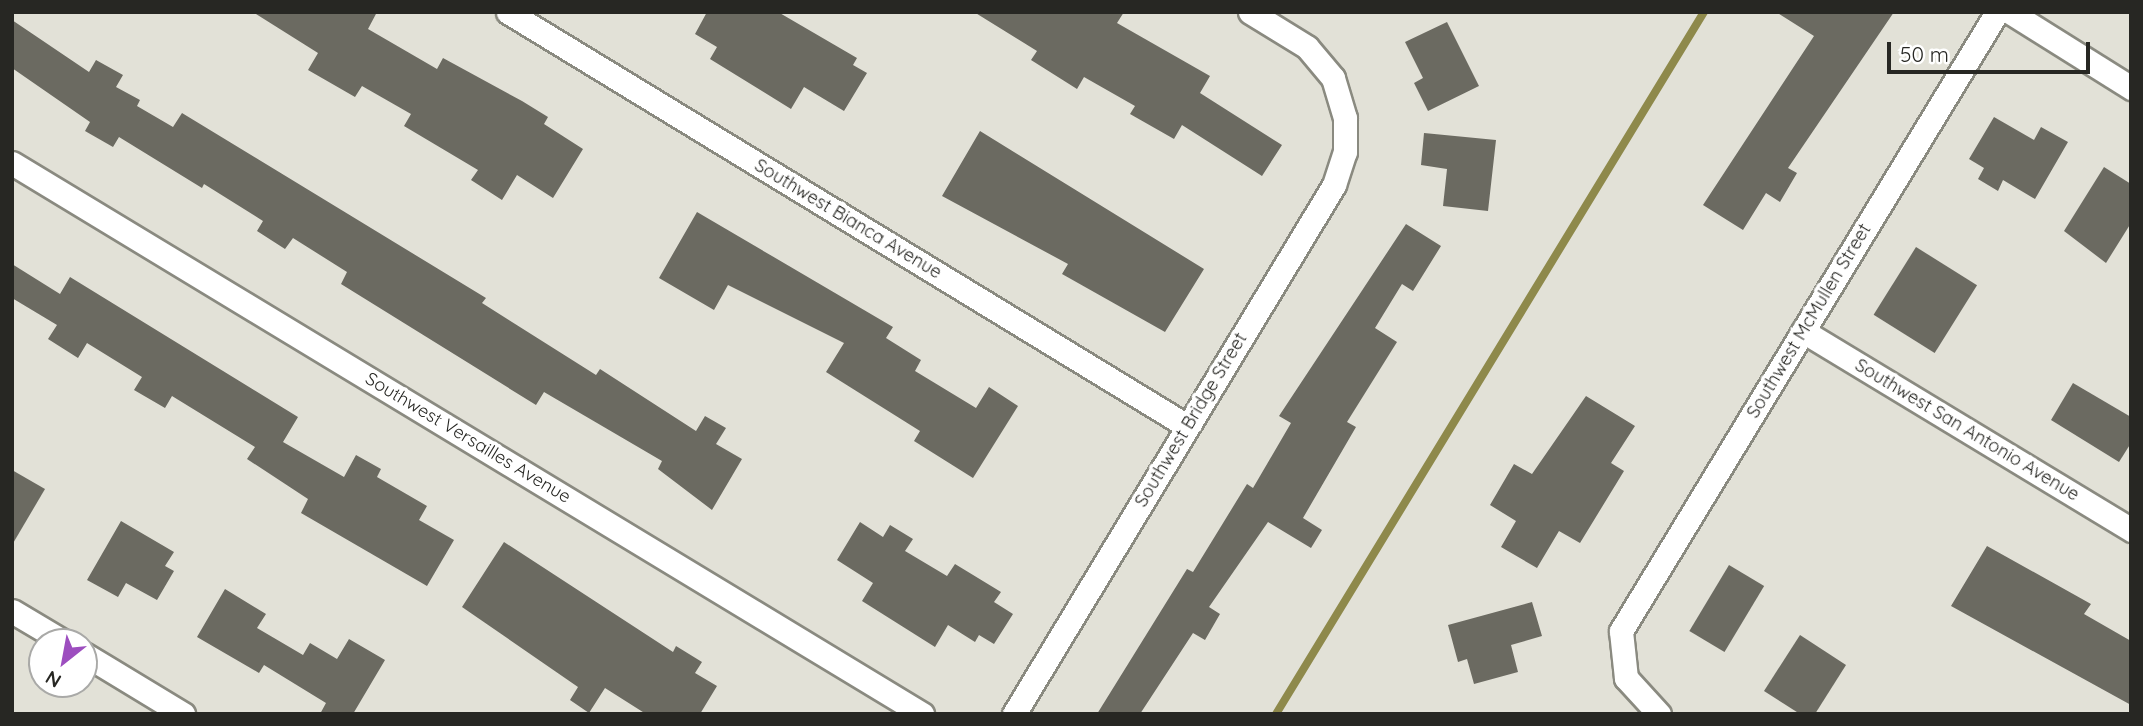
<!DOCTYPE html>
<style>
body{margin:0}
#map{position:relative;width:2143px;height:726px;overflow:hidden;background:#e2e1d7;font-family:Quicksand,sans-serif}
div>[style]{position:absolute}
.stream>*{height:8px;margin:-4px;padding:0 4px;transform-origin:4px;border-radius:4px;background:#8e894b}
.building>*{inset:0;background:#6b6a61;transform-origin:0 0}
.roads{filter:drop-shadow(2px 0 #8a8a80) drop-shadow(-2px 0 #8a8a80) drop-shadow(0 2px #8a8a80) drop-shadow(0 -2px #8a8a80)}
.street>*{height:23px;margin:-11.5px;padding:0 11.5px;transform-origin:11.5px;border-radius:11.5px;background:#fff}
span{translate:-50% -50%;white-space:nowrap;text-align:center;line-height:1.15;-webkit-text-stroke:7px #fff;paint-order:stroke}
.street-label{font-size:18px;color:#272723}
.frame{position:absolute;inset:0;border:14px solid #272723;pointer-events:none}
.north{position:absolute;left:28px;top:628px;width:70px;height:70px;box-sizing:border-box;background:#fff;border:2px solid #a9a9a7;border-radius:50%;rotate:211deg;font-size:19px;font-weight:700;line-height:28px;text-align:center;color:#272723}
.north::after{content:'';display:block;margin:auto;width:24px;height:32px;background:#9d4ebf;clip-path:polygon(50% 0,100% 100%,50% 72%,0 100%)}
.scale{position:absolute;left:1887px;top:42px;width:203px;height:32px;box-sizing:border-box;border:4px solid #272723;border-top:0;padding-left:9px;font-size:21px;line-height:24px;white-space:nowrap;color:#272723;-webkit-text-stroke:5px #fff;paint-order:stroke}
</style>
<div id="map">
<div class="stream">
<div style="left:1276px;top:714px;width:822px;rotate:-58.63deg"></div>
</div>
<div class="building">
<div style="clip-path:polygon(253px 12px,377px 12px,368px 29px,437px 69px,443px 58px,522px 101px,548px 117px,544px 124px,583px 149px,553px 198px,517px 175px,502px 200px,471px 180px,478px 170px,404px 126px,411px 114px,362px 86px,355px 97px,308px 70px,318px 53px)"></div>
<div style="clip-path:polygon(707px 12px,778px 12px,857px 58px,853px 65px,867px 73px,844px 111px,804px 87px,791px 109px,710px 59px,717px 47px,695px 34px)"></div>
<div style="clip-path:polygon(974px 12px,1124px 12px,1117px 23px,1210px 76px,1200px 93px,1282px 145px,1262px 176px,1182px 125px,1174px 139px,1130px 114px,1135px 106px,1084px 77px,1077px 89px,1031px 60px,1037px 51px)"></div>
<div style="clip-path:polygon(1776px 12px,1894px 12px,1788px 168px,1797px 173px,1780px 202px,1766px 193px,1743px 230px,1703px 205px,1814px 36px)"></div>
<div style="clip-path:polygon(12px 20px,89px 72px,96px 60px,123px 75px,116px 87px,140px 100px,137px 106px,173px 127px,182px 113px,486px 298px,482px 303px,596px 375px,600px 369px,696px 431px,705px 416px,726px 428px,716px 444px,742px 459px,712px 510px,658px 469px,662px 461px,544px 392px,536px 405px,341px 284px,347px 272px,293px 238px,285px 249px,257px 231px,263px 221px,204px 184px,202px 188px,119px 137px,113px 147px,85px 131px,90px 122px,12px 68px)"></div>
<div style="clip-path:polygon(1447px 22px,1479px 86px,1428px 111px,1414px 83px,1423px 78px,1405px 42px)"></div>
<div style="clip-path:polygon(1994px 117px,2034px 140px,2041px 127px,2068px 142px,2035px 199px,2003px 180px,1998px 191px,1978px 179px,1984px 168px,1969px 159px)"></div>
<div style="clip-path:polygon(980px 131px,1204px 269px,1165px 332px,1062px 274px,1068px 264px,942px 196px)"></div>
<div style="clip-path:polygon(1424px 133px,1496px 140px,1488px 211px,1443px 206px,1447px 169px,1421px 165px)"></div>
<div style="clip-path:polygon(2104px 167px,2131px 184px,2131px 223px,2106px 263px,2064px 231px)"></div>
<div style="clip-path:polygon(697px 212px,893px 327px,886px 338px,921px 360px,915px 371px,976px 408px,989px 387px,1018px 406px,973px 478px,914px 441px,920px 431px,826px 372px,844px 343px,728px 285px,714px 310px,659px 278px)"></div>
<div style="clip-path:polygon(1406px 224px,1441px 246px,1413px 291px,1402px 284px,1375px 328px,1397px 342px,1347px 422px,1356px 427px,1303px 518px,1322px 530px,1311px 548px,1268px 522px,1209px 607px,1220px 614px,1205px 640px,1193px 633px,1140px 714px,1097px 714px,1187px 569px,1193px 572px,1247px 484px,1253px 488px,1291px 423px,1279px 416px)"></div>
<div style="left:1916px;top:247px;width:72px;height:80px;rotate:32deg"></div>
<div style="clip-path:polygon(12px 264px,60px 294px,70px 277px,298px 417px,283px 442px,344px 477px,356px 455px,381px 469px,377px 477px,427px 506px,419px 520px,454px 540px,427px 586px,301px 513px,308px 499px,247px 459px,255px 447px,172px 396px,165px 408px,134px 390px,142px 377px,87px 343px,78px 358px,48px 339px,57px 325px,12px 298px)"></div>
<div style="clip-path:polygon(2073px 383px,2131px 417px,2131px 443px,2119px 462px,2051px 420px)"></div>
<div style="clip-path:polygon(1586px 396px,1635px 426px,1611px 463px,1624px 471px,1580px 543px,1559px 531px,1537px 568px,1501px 547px,1516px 521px,1490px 505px,1514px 464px,1532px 474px)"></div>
<div style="clip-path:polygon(12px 470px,45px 489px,12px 545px)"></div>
<div style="clip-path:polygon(121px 521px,174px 552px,165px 566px,174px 571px,157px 600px,126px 583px,118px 597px,87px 580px)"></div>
<div style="clip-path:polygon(860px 522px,883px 537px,890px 525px,913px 539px,905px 551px,947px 576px,955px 564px,1001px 592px,994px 602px,1013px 614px,994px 644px,979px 635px,975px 642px,948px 625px,935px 647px,862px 601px,873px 583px,837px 560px)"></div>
<div style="clip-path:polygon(504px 542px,673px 652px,676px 646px,702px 662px,695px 673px,717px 686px,700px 714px,646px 714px,605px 688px,589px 713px,570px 700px,578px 687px,462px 607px)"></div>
<div style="clip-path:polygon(1987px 546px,2091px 604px,2084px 614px,2131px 641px,2131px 705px,1951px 606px)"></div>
<div style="left:1729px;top:565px;width:41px;height:77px;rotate:31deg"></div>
<div style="clip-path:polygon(225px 589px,266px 614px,257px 628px,303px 655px,310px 643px,337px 659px,349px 639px,385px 660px,353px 714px,320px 714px,326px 703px,264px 665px,259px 673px,197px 637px)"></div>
<div style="clip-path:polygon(1532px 602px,1542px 636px,1511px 645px,1518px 672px,1474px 684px,1467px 659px,1458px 662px,1448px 625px)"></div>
<div style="clip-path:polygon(1800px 635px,1846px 665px,1815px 714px,1800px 714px,1764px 691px)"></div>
</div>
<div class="roads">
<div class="street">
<div style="left:508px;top:12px;width:795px;rotate:31.37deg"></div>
<div style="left:2010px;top:12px;width:143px;rotate:32.1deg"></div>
<div style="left:12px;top:163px;width:1064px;rotate:31.19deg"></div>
<div style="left:1803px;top:331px;width:384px;rotate:31.2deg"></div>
<div style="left:12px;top:611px;width:61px;rotate:30.8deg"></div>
<div style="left:84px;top:654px;width:116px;rotate:31.2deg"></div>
<div style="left:1014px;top:714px;width:618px;rotate:-58.83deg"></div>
<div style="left:1334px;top:185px;width:35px;rotate:-72deg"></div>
<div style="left:1345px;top:152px;width:34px;rotate:-90deg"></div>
<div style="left:1345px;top:118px;width:42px;rotate:-106.7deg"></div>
<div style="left:1333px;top:78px;width:40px;rotate:-130deg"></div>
<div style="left:1307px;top:47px;width:67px;rotate:-148.4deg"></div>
<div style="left:1659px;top:714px;width:49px;rotate:-132.5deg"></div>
<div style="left:1626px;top:678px;width:47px;rotate:-96.1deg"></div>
<div style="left:1621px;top:631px;width:724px;rotate:-58.72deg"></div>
</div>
</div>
<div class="street-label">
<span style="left:848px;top:219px;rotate:31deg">Southwest Bianca Avenue</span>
<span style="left:1809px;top:321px;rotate:-59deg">Southwest McMullen Street</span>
<span style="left:1191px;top:420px;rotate:-59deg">Southwest Bridge Street</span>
<span style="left:1967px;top:430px;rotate:31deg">Southwest San Antonio Avenue</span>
<span style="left:468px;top:438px;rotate:31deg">Southwest Versailles Avenue</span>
</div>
<div class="frame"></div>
<div class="north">N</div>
<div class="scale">50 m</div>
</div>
